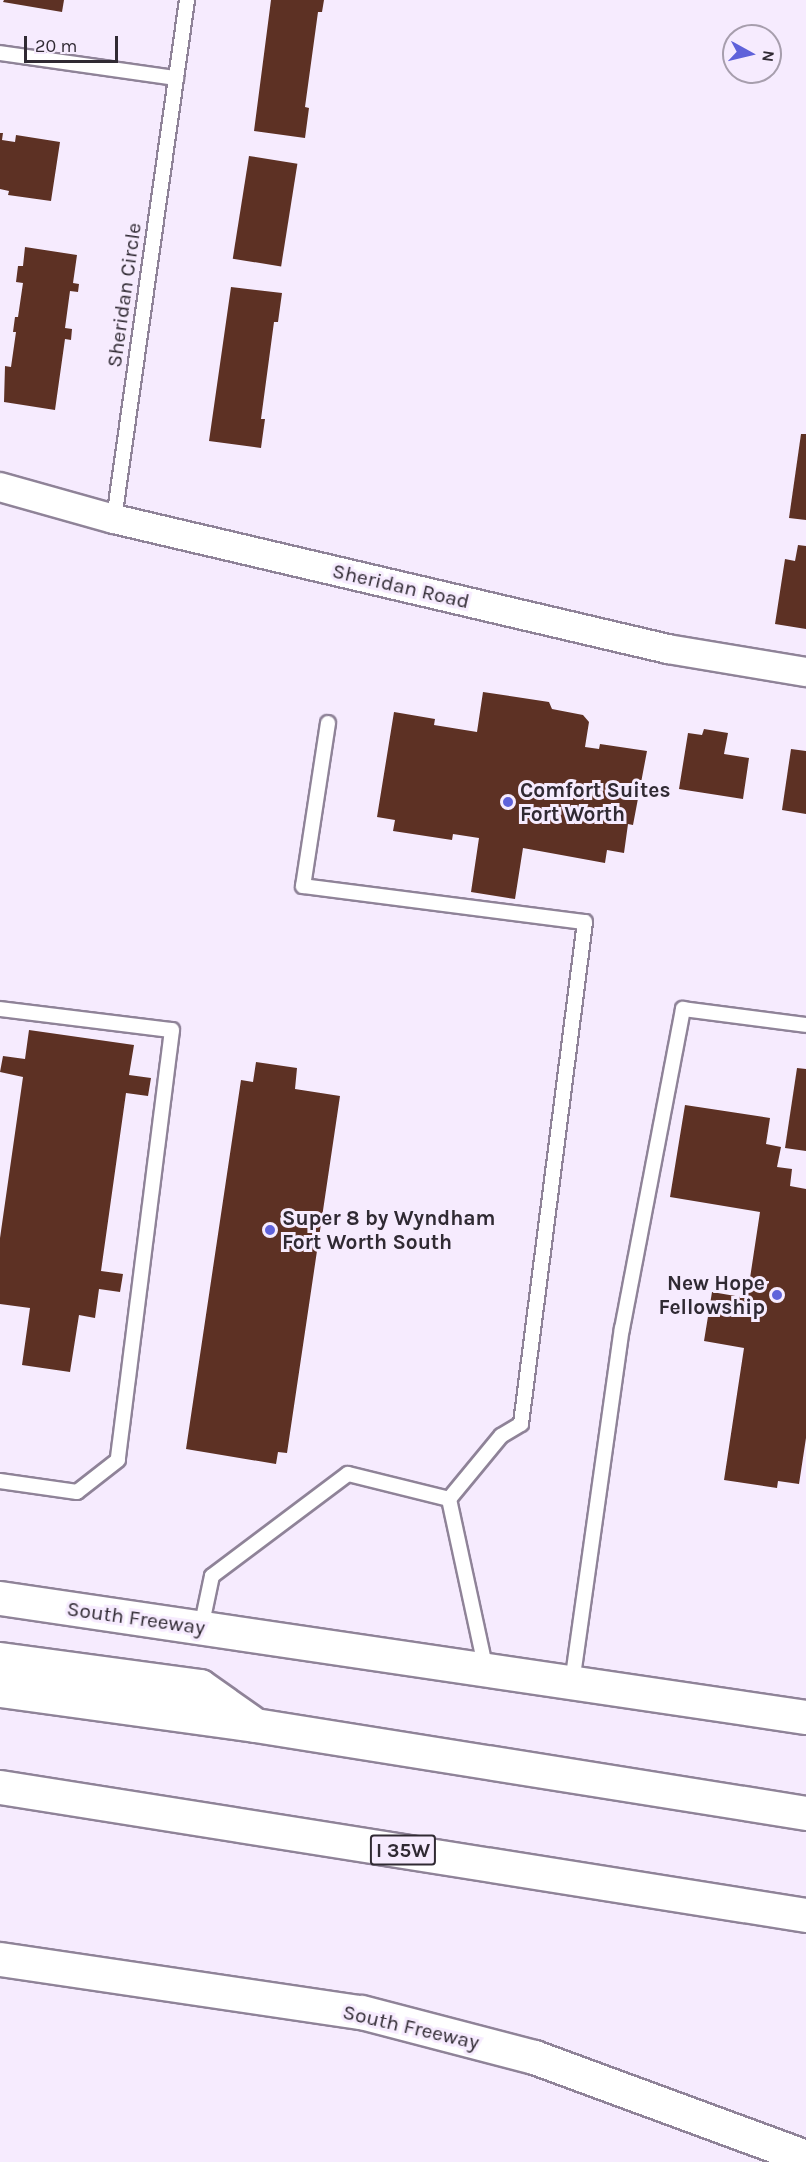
<!DOCTYPE html>
<style>
body{margin:0}
#map{position:relative;width:806px;height:2162px;overflow:hidden;background:#f6ebfe;font-family:Karla,sans-serif}
div>[style]{position:absolute}
.building>*{inset:0;background:#5d3124;transform-origin:0 0}
.roads{filter:drop-shadow(2px 0 #8f8398) drop-shadow(-2px 0 #8f8398) drop-shadow(0 2px #8f8398) drop-shadow(0 -2px #8f8398)}
.lane>*{height:14px;margin:-7px;padding:0 7px;transform-origin:7px;border-radius:7px;background:#fff}
.street>*{height:28px;margin:-14px;padding:0 14px;transform-origin:14px;border-radius:14px;background:#fff}
.secondary>*{height:33px;margin:-16.5px;padding:0 16.5px;transform-origin:16.5px;border-radius:16.5px;background:#fff}
.highway>*{height:33px;margin:-16.5px;padding:0 16.5px;transform-origin:16.5px;border-radius:16.5px;background:#fff}
.dots>*{width:16px;height:16px;translate:-50% -50%;box-sizing:border-box;border:3px solid #f6ebfe;border-radius:50%}
span{translate:-50% -50%;white-space:nowrap;text-align:center;line-height:1.15;-webkit-text-stroke:6px #f6ebfe;paint-order:stroke}
.shield-label span{padding:2px 4px;background:#f6ebfe;border:2px solid;border-radius:4px;-webkit-text-stroke-width:0}
.shield-label{font-size:20px;color:#302a33;font-weight:700}
.street-label{font-size:21px;color:#302a33}
.poi-label{font-size:21px;color:#302a33;font-weight:700}
.left{translate:0 -50%;text-align:left}
.right{translate:-100% -50%;text-align:right}
.north{position:absolute;left:722px;top:24px;width:60px;height:60px;box-sizing:border-box;background:#f6ebfe;border:2px solid #a79ead;border-radius:50%;rotate:98deg;font-size:16px;font-weight:700;line-height:24px;text-align:center;color:#302a33}
.north::after{content:'';display:block;margin:auto;width:21px;height:27px;background:#5f62da;clip-path:polygon(50% 0,100% 100%,50% 72%,0 100%)}
.scale{position:absolute;left:24px;top:36px;width:94px;height:27px;box-sizing:border-box;border:3px solid #302a33;border-top:0;padding-left:8px;font-size:18px;line-height:21px;white-space:nowrap;color:#302a33;-webkit-text-stroke:4px #f6ebfe;paint-order:stroke}
</style>
<div id="map">
<div class="building">
<div style="clip-path:polygon(4px 0,64px 0,62px 12px,3px 2px)"></div>
<div style="clip-path:polygon(271px 0,324px 0,322px 12px,318px 12px,305px 107px,309px 108px,305px 138px,254px 131px)"></div>
<div style="clip-path:polygon(0 133px,3px 133px,2px 140px,15px 142px,16px 135px,60px 142px,51px 201px,8px 195px,9px 191px,0 189px)"></div>
<div style="left:249px;top:156px;width:49px;height:104px;rotate:9deg"></div>
<div style="clip-path:polygon(25px 247px,77px 255px,73px 283px,79px 284px,78px 292px,70px 291px,65px 328px,72px 329px,71px 340px,65px 339px,55px 410px,4px 402px,5px 366px,11px 367px,16px 332px,13px 332px,15px 317px,18px 317px,23px 283px,16px 282px,18px 266px,23px 266px)"></div>
<div style="clip-path:polygon(231px 287px,282px 293px,278px 322px,274px 322px,261px 419px,265px 419px,261px 448px,209px 441px)"></div>
<div style="clip-path:polygon(801px 434px,806px 434px,806px 520px,789px 518px)"></div>
<div style="clip-path:polygon(798px 545px,806px 546px,806px 629px,775px 624px,785px 559px,795px 561px)"></div>
<div style="clip-path:polygon(483px 692px,549px 702px,552px 709px,583px 715px,589px 722px,585px 747px,599px 749px,600px 744px,647px 751px,633px 825px,628px 824px,624px 853px,607px 850px,605px 863px,523px 848px,515px 899px,471px 892px,479px 838px,453px 834px,452px 840px,393px 831px,395px 820px,377px 817px,394px 712px,435px 719px,434px 725px,477px 732px)"></div>
<div style="clip-path:polygon(704px 729px,728px 733px,724px 754px,749px 758px,743px 799px,679px 789px,688px 733px,702px 735px)"></div>
<div style="clip-path:polygon(791px 749px,806px 751px,806px 814px,782px 810px)"></div>
<div style="clip-path:polygon(29px 1030px,134px 1045px,129px 1075px,151px 1078px,148px 1096px,126px 1093px,101px 1271px,123px 1274px,120px 1292px,99px 1289px,95px 1318px,79px 1315px,70px 1372px,22px 1365px,30px 1308px,0 1304px,0 1238px,23px 1077px,0 1072px,3px 1056px,25px 1059px)"></div>
<div style="clip-path:polygon(256px 1062px,297px 1068px,295px 1089px,340px 1096px,287px 1453px,278px 1452px,276px 1464px,186px 1449px,241px 1080px,253px 1082px)"></div>
<div style="clip-path:polygon(797px 1068px,806px 1069px,806px 1151px,785px 1148px)"></div>
<div style="clip-path:polygon(685px 1105px,770px 1118px,766px 1144px,781px 1147px,777px 1167px,792px 1169px,790px 1186px,806px 1189px,806px 1438px,799px 1484px,778px 1481px,777px 1488px,724px 1480px,744px 1348px,704px 1341px,712px 1292px,747px 1298px,760px 1212px,670px 1197px)"></div>
</div>
<div class="roads">
<div class="lane">
<div style="left:0;top:53px;width:178px;rotate:8.1deg"></div>
<div style="left:114px;top:519px;width:524px;rotate:-81.99deg"></div>
<div style="left:328px;top:723px;width:165px;rotate:98.7deg"></div>
<div style="left:303px;top:886px;width:284px;rotate:7.3deg"></div>
<div style="left:585px;top:922px;width:506px;rotate:97.27deg"></div>
<div style="left:521px;top:1424px;width:23px;rotate:149deg"></div>
<div style="left:501px;top:1436px;width:82px;rotate:129.5deg"></div>
<div style="left:0;top:1009px;width:173px;rotate:7deg"></div>
<div style="left:172px;top:1030px;width:433px;rotate:97.2deg"></div>
<div style="left:118px;top:1460px;width:52px;rotate:142deg"></div>
<div style="left:77px;top:1492px;width:78px;rotate:-171.9deg"></div>
<div style="left:201px;top:1628px;width:53px;rotate:-78.1deg"></div>
<div style="left:212px;top:1576px;width:170px;rotate:-36.9deg"></div>
<div style="left:348px;top:1474px;width:104px;rotate:13.9deg"></div>
<div style="left:449px;top:1499px;width:175px;rotate:77.8deg"></div>
<div style="left:572px;top:1683px;width:358px;rotate:-82deg"></div>
<div style="left:622px;top:1329px;width:326px;rotate:-79.2deg"></div>
<div style="left:683px;top:1009px;width:124px;rotate:7.4deg"></div>
</div>
<div class="street">
<div style="left:0;top:487px;width:118px;rotate:15.7deg"></div>
<div style="left:114px;top:519px;width:569px;rotate:13.21deg"></div>
<div style="left:668px;top:649px;width:140px;rotate:9.5deg"></div>
</div>
<div class="secondary">
<div style="left:0;top:1598px;width:815px;rotate:8.4deg"></div>
<div style="left:0;top:1959px;width:365px;rotate:8.4deg"></div>
<div style="left:361px;top:2012px;width:179px;rotate:14.6deg"></div>
<div style="left:534px;top:2057px;width:290px;rotate:20.2deg"></div>
</div>
<div class="highway">
<div style="left:0;top:1659px;width:202px;rotate:7.7deg"></div>
<div style="left:200px;top:1686px;width:62px;rotate:35.2deg"></div>
<div style="left:0;top:1690px;width:257px;rotate:7.8deg"></div>
<div style="left:255px;top:1725px;width:558px;rotate:9.07deg"></div>
<div style="left:0;top:1787px;width:816px;rotate:9.02deg"></div>
</div>
</div>
<div class="dots">
<div style="left:508px;top:802px;background:#5f62da"></div>
<div style="left:270px;top:1230px;background:#5f62da"></div>
<div style="left:777px;top:1295px;background:#5f62da"></div>
</div>
<div class="shield-label">
<span style="left:403px;top:1850px">I 35W</span>
</div>
<div class="street-label">
<span style="left:124px;top:295px;rotate:-82deg">Sheridan Circle</span>
<span style="left:401px;top:586px;rotate:13deg">Sheridan Road</span>
<span style="left:136px;top:1618px;rotate:8deg">South Freeway</span>
<span style="left:411px;top:2027px;rotate:13deg">South Freeway</span>
</div>
<div class="poi-label">
<span class="left" style="left:520px;top:802px">Comfort Suites<br>Fort Worth</span>
<span class="left" style="left:282px;top:1230px">Super 8 by Wyndham<br>Fort Worth South</span>
<span class="right" style="left:765px;top:1295px">New Hope<br>Fellowship</span>
</div>
<div class="north">N</div>
<div class="scale">20 m</div>
</div>
